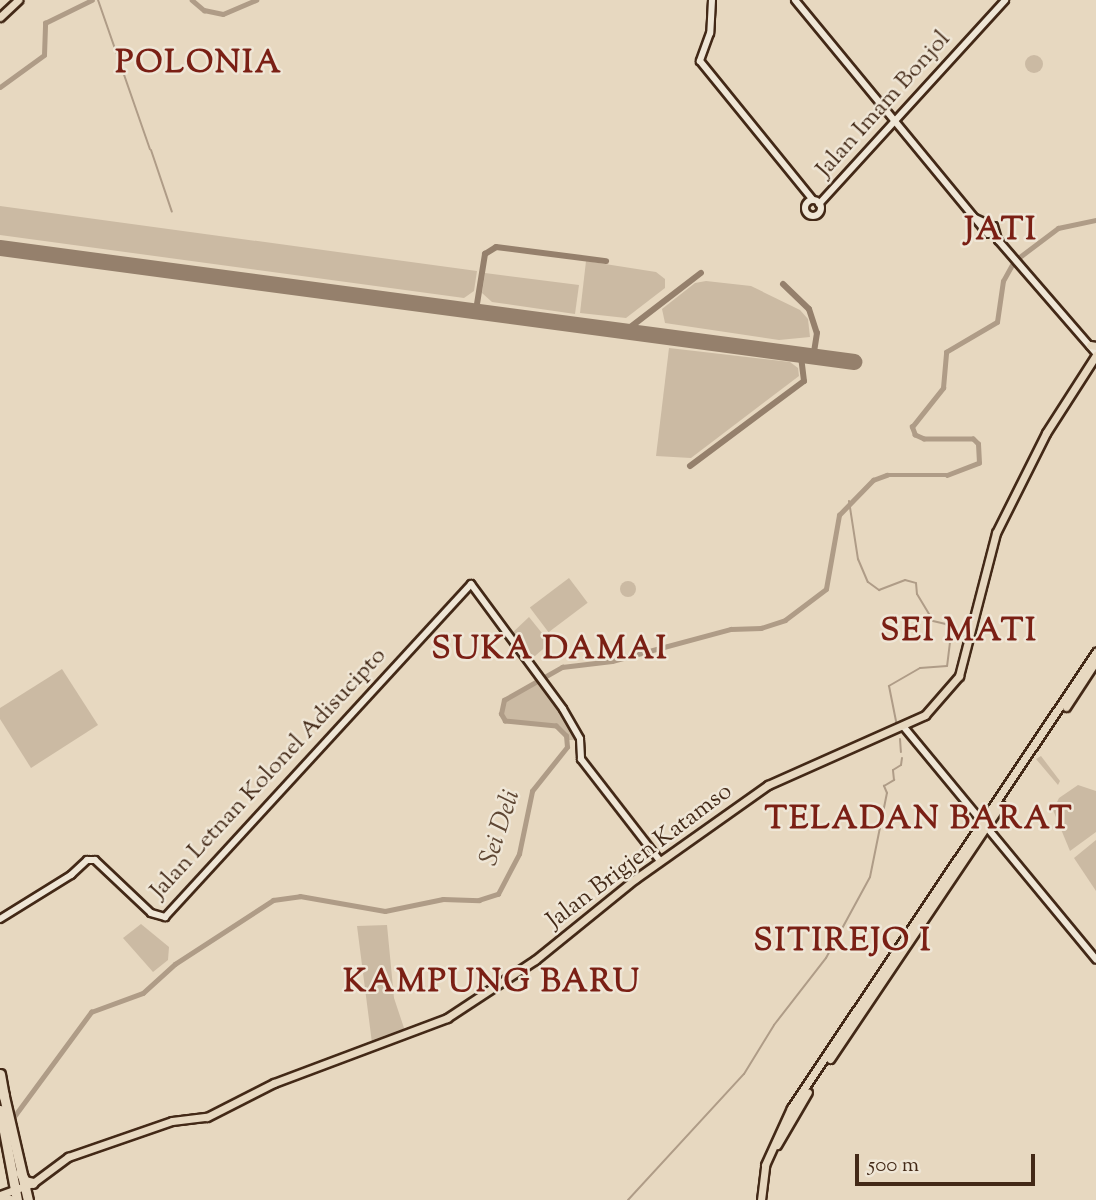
<!DOCTYPE html>
<style>
body{margin:0}
#map{position:relative;width:1096px;height:1200px;overflow:hidden;background:#e7d8c0;font-family:"Sorts Mill Goudy",serif}
div>[style]{position:absolute}
.green>*{inset:0;background:#cbbaa3;transform-origin:0 0}
.round{border-radius:50%}
.stream>*{height:2px;margin:-1px;padding:0 1px;transform-origin:1px;border-radius:1px;background:#af9c87}
.river>*{height:4.5px;margin:-2.25px;padding:0 2.25px;transform-origin:2.25px;border-radius:2.25px;background:#af9c87}
.taxiway>*{height:6px;margin:-3px;padding:0 3px;transform-origin:3px;border-radius:3px;background:#95806c}
.runway>*{height:16px;margin:-8px;padding:0 8px;transform-origin:8px;border-radius:8px;background:#95806c}
.roads{filter:drop-shadow(2px 0 #432917) drop-shadow(-2px 0 #432917) drop-shadow(0 2px #432917) drop-shadow(0 -2px #432917)}
.secondary>*{height:6px;margin:-3px;padding:0 3px;transform-origin:3px;border-radius:3px;background:#efe6d6}
.secondary>.ring{margin:-3px;padding:0;box-sizing:content-box;background:none;border:6px solid #efe6d6;border-radius:50%}
.primary>*{height:7px;margin:-3.5px;padding:0 3.5px;transform-origin:3.5px;border-radius:3.5px;background:#e7d8c0}
.highway>*{height:9px;margin:-4.5px;padding:0 4.5px;transform-origin:4.5px;border-radius:4.5px;background:#e7d8c0}
span{translate:-50% -50%;white-space:nowrap;text-align:center;line-height:1.15;-webkit-text-stroke:5px #efe6d6;paint-order:stroke}
.street-label{font-size:24px;color:#432917}
.water-label{font-size:26px;color:#5e4633;font-style:italic}
.district-label{font-size:32px;color:#7a1f14;font-weight:700;letter-spacing:2px}
.scale{position:absolute;left:855px;top:1154px;width:180px;height:32px;box-sizing:border-box;border:4px solid #432917;border-top:0;padding-left:9px;font-size:21px;line-height:24px;white-space:nowrap;color:#432917;-webkit-text-stroke:5px #efe6d6;paint-order:stroke}
</style>
<div id="map">
<div class="green">
<div class="round" style="left:1025px;top:55px;width:18px;height:18px"></div>
<div style="clip-path:polygon(0 206px,477px 271px,474px 291px,464px 298px,0 235px)"></div>
<div style="clip-path:polygon(586px 261px,656px 272px,665px 279px,665px 288px,626px 318px,580px 313px)"></div>
<div style="clip-path:polygon(485px 273px,579px 285px,575px 314px,492px 302px,482px 293px)"></div>
<div style="clip-path:polygon(706px 281px,751px 286px,800px 310px,808px 319px,810px 337px,779px 340px,665px 323px,662px 309px,695px 283px)"></div>
<div style="clip-path:polygon(669px 348px,790px 362px,798px 368px,799px 376px,691px 458px,656px 456px)"></div>
<div style="left:569px;top:578px;width:31px;height:49px;rotate:53deg"></div>
<div class="round" style="left:620px;top:581px;width:16px;height:16px"></div>
<div style="clip-path:polygon(529px 617px,550px 643px,535px 656px,527px 654px,511px 634px)"></div>
<div style="clip-path:polygon(62px 669px,98px 725px,31px 768px,0 719px,0 708px)"></div>
<div style="clip-path:polygon(539px 680px,560px 710px,578px 740px,567px 740px,556px 726px,505px 721px,501px 714px,504px 700px)"></div>
<div style="clip-path:polygon(1041px 756px,1060px 781px,1058px 785px,1036px 759px)"></div>
<div style="clip-path:polygon(1078px 785px,1096px 791px,1096px 832px,1070px 851px,1053px 810px,1059px 798px)"></div>
<div style="clip-path:polygon(1096px 840px,1096px 891px,1074px 858px)"></div>
<div style="clip-path:polygon(141px 924px,169px 947px,168px 960px,153px 972px,123px 938px)"></div>
<div style="clip-path:polygon(387px 925px,394px 998px,405px 1031px,372px 1043px,357px 926px)"></div>
</div>
<div class="stream">
<div style="left:98px;top:0;width:158px;rotate:70.8deg"></div>
<div style="left:151px;top:150px;width:65px;rotate:71.3deg"></div>
<div style="left:849px;top:501px;width:59px;rotate:81.2deg"></div>
<div style="left:858px;top:559px;width:25px;rotate:67deg"></div>
<div style="left:868px;top:582px;width:14px;rotate:36deg"></div>
<div style="left:879px;top:590px;width:28px;rotate:-21deg"></div>
<div style="left:905px;top:580px;width:11px;rotate:15deg"></div>
<div style="left:916px;top:583px;width:11px;rotate:85deg"></div>
<div style="left:917px;top:594px;width:31px;rotate:59deg"></div>
<div style="left:933px;top:621px;width:13px;rotate:13deg"></div>
<div style="left:946px;top:624px;width:11px;rotate:63deg"></div>
<div style="left:951px;top:634px;width:32px;rotate:97deg"></div>
<div style="left:947px;top:666px;width:27px;rotate:176deg"></div>
<div style="left:920px;top:668px;width:36px;rotate:150deg"></div>
<div style="left:889px;top:686px;width:41px;rotate:78.7deg"></div>
<div style="left:900px;top:739px;width:13px;rotate:86deg"></div>
<div style="left:628px;top:1200px;width:171px;rotate:-47.4deg"></div>
<div style="left:744px;top:1074px;width:57px;rotate:-58.5deg"></div>
<div style="left:774px;top:1025px;width:85px;rotate:-52.2deg"></div>
<div style="left:826px;top:958px;width:92px;rotate:-61.5deg"></div>
<div style="left:870px;top:877px;width:86px;rotate:-78.6deg"></div>
<div style="left:887px;top:793px;width:8px;rotate:-113deg"></div>
<div style="left:884px;top:786px;width:12px;rotate:-31deg"></div>
<div style="left:894px;top:780px;width:10px;rotate:-96deg"></div>
<div style="left:893px;top:770px;width:9px;rotate:-32deg"></div>
<div style="left:901px;top:765px;width:7px;rotate:-82deg"></div>
</div>
<div class="river">
<div style="left:192px;top:0;width:16px;rotate:40deg"></div>
<div style="left:204px;top:10px;width:19px;rotate:12deg"></div>
<div style="left:223px;top:14px;width:36px;rotate:-23deg"></div>
<div style="left:0;top:87px;width:54px;rotate:-36deg"></div>
<div style="left:44px;top:55px;width:32px;rotate:-88deg"></div>
<div style="left:45px;top:23px;width:52px;rotate:-26.1deg"></div>
<div style="left:1017px;top:259px;width:51px;rotate:-37.1deg"></div>
<div style="left:1058px;top:228px;width:39px;rotate:-12deg"></div>
<div style="left:10px;top:1122px;width:137px;rotate:-53.6deg"></div>
<div style="left:91px;top:1012px;width:55px;rotate:-20.1deg"></div>
<div style="left:143px;top:993px;width:43px;rotate:-42.2deg"></div>
<div style="left:175px;top:964px;width:117px;rotate:-33.1deg"></div>
<div style="left:273px;top:900px;width:27px;rotate:-8deg"></div>
<div style="left:300px;top:896px;width:86px;rotate:10deg"></div>
<div style="left:385px;top:911px;width:59px;rotate:-11.7deg"></div>
<div style="left:443px;top:899px;width:36px;rotate:2deg"></div>
<div style="left:479px;top:900px;width:20px;rotate:-18deg"></div>
<div style="left:498px;top:894px;width:45px;rotate:-62.3deg"></div>
<div style="left:519px;top:854px;width:64px;rotate:-78.3deg"></div>
<div style="left:532px;top:791px;width:56px;rotate:-51.5deg"></div>
<div style="left:567px;top:747px;width:11px;rotate:-95deg"></div>
<div style="left:566px;top:736px;width:14px;rotate:-135deg"></div>
<div style="left:556px;top:726px;width:51px;rotate:-174.4deg"></div>
<div style="left:505px;top:721px;width:8px;rotate:-120deg"></div>
<div style="left:501px;top:714px;width:14px;rotate:-78deg"></div>
<div style="left:504px;top:700px;width:67px;rotate:-29.6deg"></div>
<div style="left:562px;top:667px;width:50px;rotate:-6.8deg"></div>
<div style="left:612px;top:661px;width:123px;rotate:-15.1deg"></div>
<div style="left:731px;top:629px;width:30px;rotate:-2deg"></div>
<div style="left:761px;top:628px;width:25px;rotate:-18deg"></div>
<div style="left:785px;top:620px;width:51px;rotate:-37.1deg"></div>
<div style="left:826px;top:589px;width:75px;rotate:-80deg"></div>
<div style="left:839px;top:515px;width:49px;rotate:-45.8deg"></div>
<div style="left:873px;top:480px;width:15px;rotate:-20deg"></div>
<div style="left:887px;top:475px;width:60px"></div>
<div style="left:947px;top:475px;width:34px;rotate:-21deg"></div>
<div style="left:979px;top:463px;width:19px;rotate:-93deg"></div>
<div style="left:978px;top:444px;width:7px;rotate:-135deg"></div>
<div style="left:973px;top:439px;width:49px;rotate:180deg"></div>
<div style="left:924px;top:439px;width:10px;rotate:-156deg"></div>
<div style="left:915px;top:435px;width:9px;rotate:-111deg"></div>
<div style="left:912px;top:427px;width:50px;rotate:-51.5deg"></div>
<div style="left:943px;top:388px;width:36px;rotate:-85deg"></div>
<div style="left:946px;top:352px;width:59px;rotate:-30.5deg"></div>
<div style="left:997px;top:322px;width:41px;rotate:-81.7deg"></div>
<div style="left:1003px;top:281px;width:18px;rotate:-61deg"></div>
</div>
<div class="taxiway">
<div style="left:783px;top:284px;width:36px;rotate:44deg"></div>
<div style="left:809px;top:309px;width:25px;rotate:72deg"></div>
<div style="left:817px;top:333px;width:24px;rotate:99deg"></div>
<div style="left:477px;top:304px;width:51px;rotate:-80.9deg"></div>
<div style="left:485px;top:254px;width:13px;rotate:-32deg"></div>
<div style="left:496px;top:247px;width:111px;rotate:7.3deg"></div>
<div style="left:624px;top:332px;width:97px;rotate:-37.5deg"></div>
<div style="left:690px;top:466px;width:142px;rotate:-36.7deg"></div>
<div style="left:804px;top:381px;width:26px;rotate:-97deg"></div>
</div>
<div class="runway">
<div style="left:0;top:248px;width:862px;rotate:7.6deg"></div>
</div>
<div class="roads">
<div class="secondary">
<div style="left:712px;top:0;width:33px;rotate:93deg"></div>
<div style="left:710px;top:33px;width:30px;rotate:110deg"></div>
<div style="left:700px;top:61px;width:179px;rotate:50.9deg"></div>
<div style="left:795px;top:0;width:301px;rotate:50.5deg"></div>
<div class="ring" style="left:805px;top:200px;width:10px;height:10px"></div>
<div style="left:819px;top:204px;width:276px;rotate:-47.6deg"></div>
<div style="left:973px;top:217px;width:19px;rotate:25deg"></div>
<div style="left:995px;top:232px;width:7px;rotate:164deg"></div>
<div style="left:988px;top:234px;width:7px;rotate:-106deg"></div>
<div style="left:986px;top:227px;width:8px;rotate:-7deg"></div>
<div style="left:994px;top:226px;width:15px;rotate:74deg"></div>
<div style="left:998px;top:240px;width:150px;rotate:49.1deg"></div>
<div style="left:903px;top:726px;width:303px;rotate:50.4deg"></div>
<div style="left:0;top:919px;width:84px;rotate:-31.8deg"></div>
<div style="left:71px;top:875px;width:22px;rotate:-43deg"></div>
<div style="left:87px;top:860px;width:8px"></div>
<div style="left:95px;top:860px;width:77px;rotate:43.4deg"></div>
<div style="left:151px;top:913px;width:15px;rotate:16deg"></div>
<div style="left:165px;top:917px;width:452px;rotate:-47.4deg"></div>
<div style="left:471px;top:584px;width:155px;rotate:53.6deg"></div>
<div style="left:563px;top:709px;width:34px;rotate:60deg"></div>
<div style="left:580px;top:739px;width:20px;rotate:87deg"></div>
<div style="left:581px;top:759px;width:129px;rotate:52.2deg"></div>
</div>
<div class="primary">
<div style="left:0;top:17px;width:25px;rotate:-43deg"></div>
<div style="left:1090px;top:345px;width:6px;rotate:9deg"></div>
<div style="left:1066px;top:707px;width:55px;rotate:-56.9deg"></div>
<div style="left:830px;top:1059px;width:306px;rotate:-56.1deg"></div>
<div style="left:777px;top:1145px;width:61px;rotate:-59.7deg"></div>
<div style="left:0;top:1195px;width:35px;rotate:-20deg"></div>
<div style="left:33px;top:1183px;width:44px;rotate:-36.6deg"></div>
<div style="left:68px;top:1157px;width:110px;rotate:-19.1deg"></div>
<div style="left:172px;top:1121px;width:35px;rotate:-7deg"></div>
<div style="left:207px;top:1117px;width:75px;rotate:-26.9deg"></div>
<div style="left:274px;top:1083px;width:185px;rotate:-20.6deg"></div>
<div style="left:447px;top:1018px;width:105px;rotate:-33.4deg"></div>
<div style="left:535px;top:960px;width:129px;rotate:-39deg"></div>
<div style="left:635px;top:879px;width:163px;rotate:-35.3deg"></div>
<div style="left:768px;top:785px;width:172px;rotate:-24deg"></div>
<div style="left:925px;top:715px;width:52px;rotate:-48.9deg"></div>
<div style="left:959px;top:676px;width:148px;rotate:-75.5deg"></div>
<div style="left:996px;top:533px;width:112px;rotate:-63.4deg"></div>
<div style="left:1046px;top:433px;width:93px;rotate:-57.3deg"></div>
<div style="left:761px;top:1200px;width:35px;rotate:-83deg"></div>
<div style="left:765px;top:1165px;width:63px;rotate:-65.5deg"></div>
<div style="left:791px;top:1108px;width:549px;rotate:-56.22deg"></div>
</div>
<div class="highway">
<div style="left:0;top:1074px;width:23px;rotate:80deg"></div>
<div style="left:3px;top:1092px;width:111px;rotate:77deg"></div>
<div style="left:0;top:1110px;width:92px;rotate:79.3deg"></div>
<div style="left:20px;top:1172px;width:10px;rotate:61deg"></div>
<div style="left:25px;top:1181px;width:8px;rotate:14deg"></div>
<div style="left:2px;top:1198px;width:9px;rotate:13deg"></div>
</div>
</div>
<div class="street-label">
<span style="left:884px;top:105px;rotate:-48deg">Jalan Imam Bonjol</span>
<span style="left:269px;top:774px;rotate:-47deg">Jalan Letnan Kolonel Adisucipto</span>
<span style="left:640px;top:857px;rotate:-37deg">Jalan Brigjen Katamso</span>
</div>
<div class="water-label">
<span style="left:501px;top:828px;rotate:-72deg">Sei Deli</span>
</div>
<div class="district-label">
<span style="left:199px;top:64px">POLONIA</span>
<span style="left:1001px;top:231px">JATI</span>
<span style="left:959px;top:632px">SEI MATI</span>
<span style="left:550px;top:650px">SUKA DAMAI</span>
<span style="left:919px;top:820px">TELADAN BARAT</span>
<span style="left:843px;top:942px">SITIREJO I</span>
<span style="left:492px;top:983px">KAMPUNG BARU</span>
</div>
<div class="scale">500 m</div>
</div>
